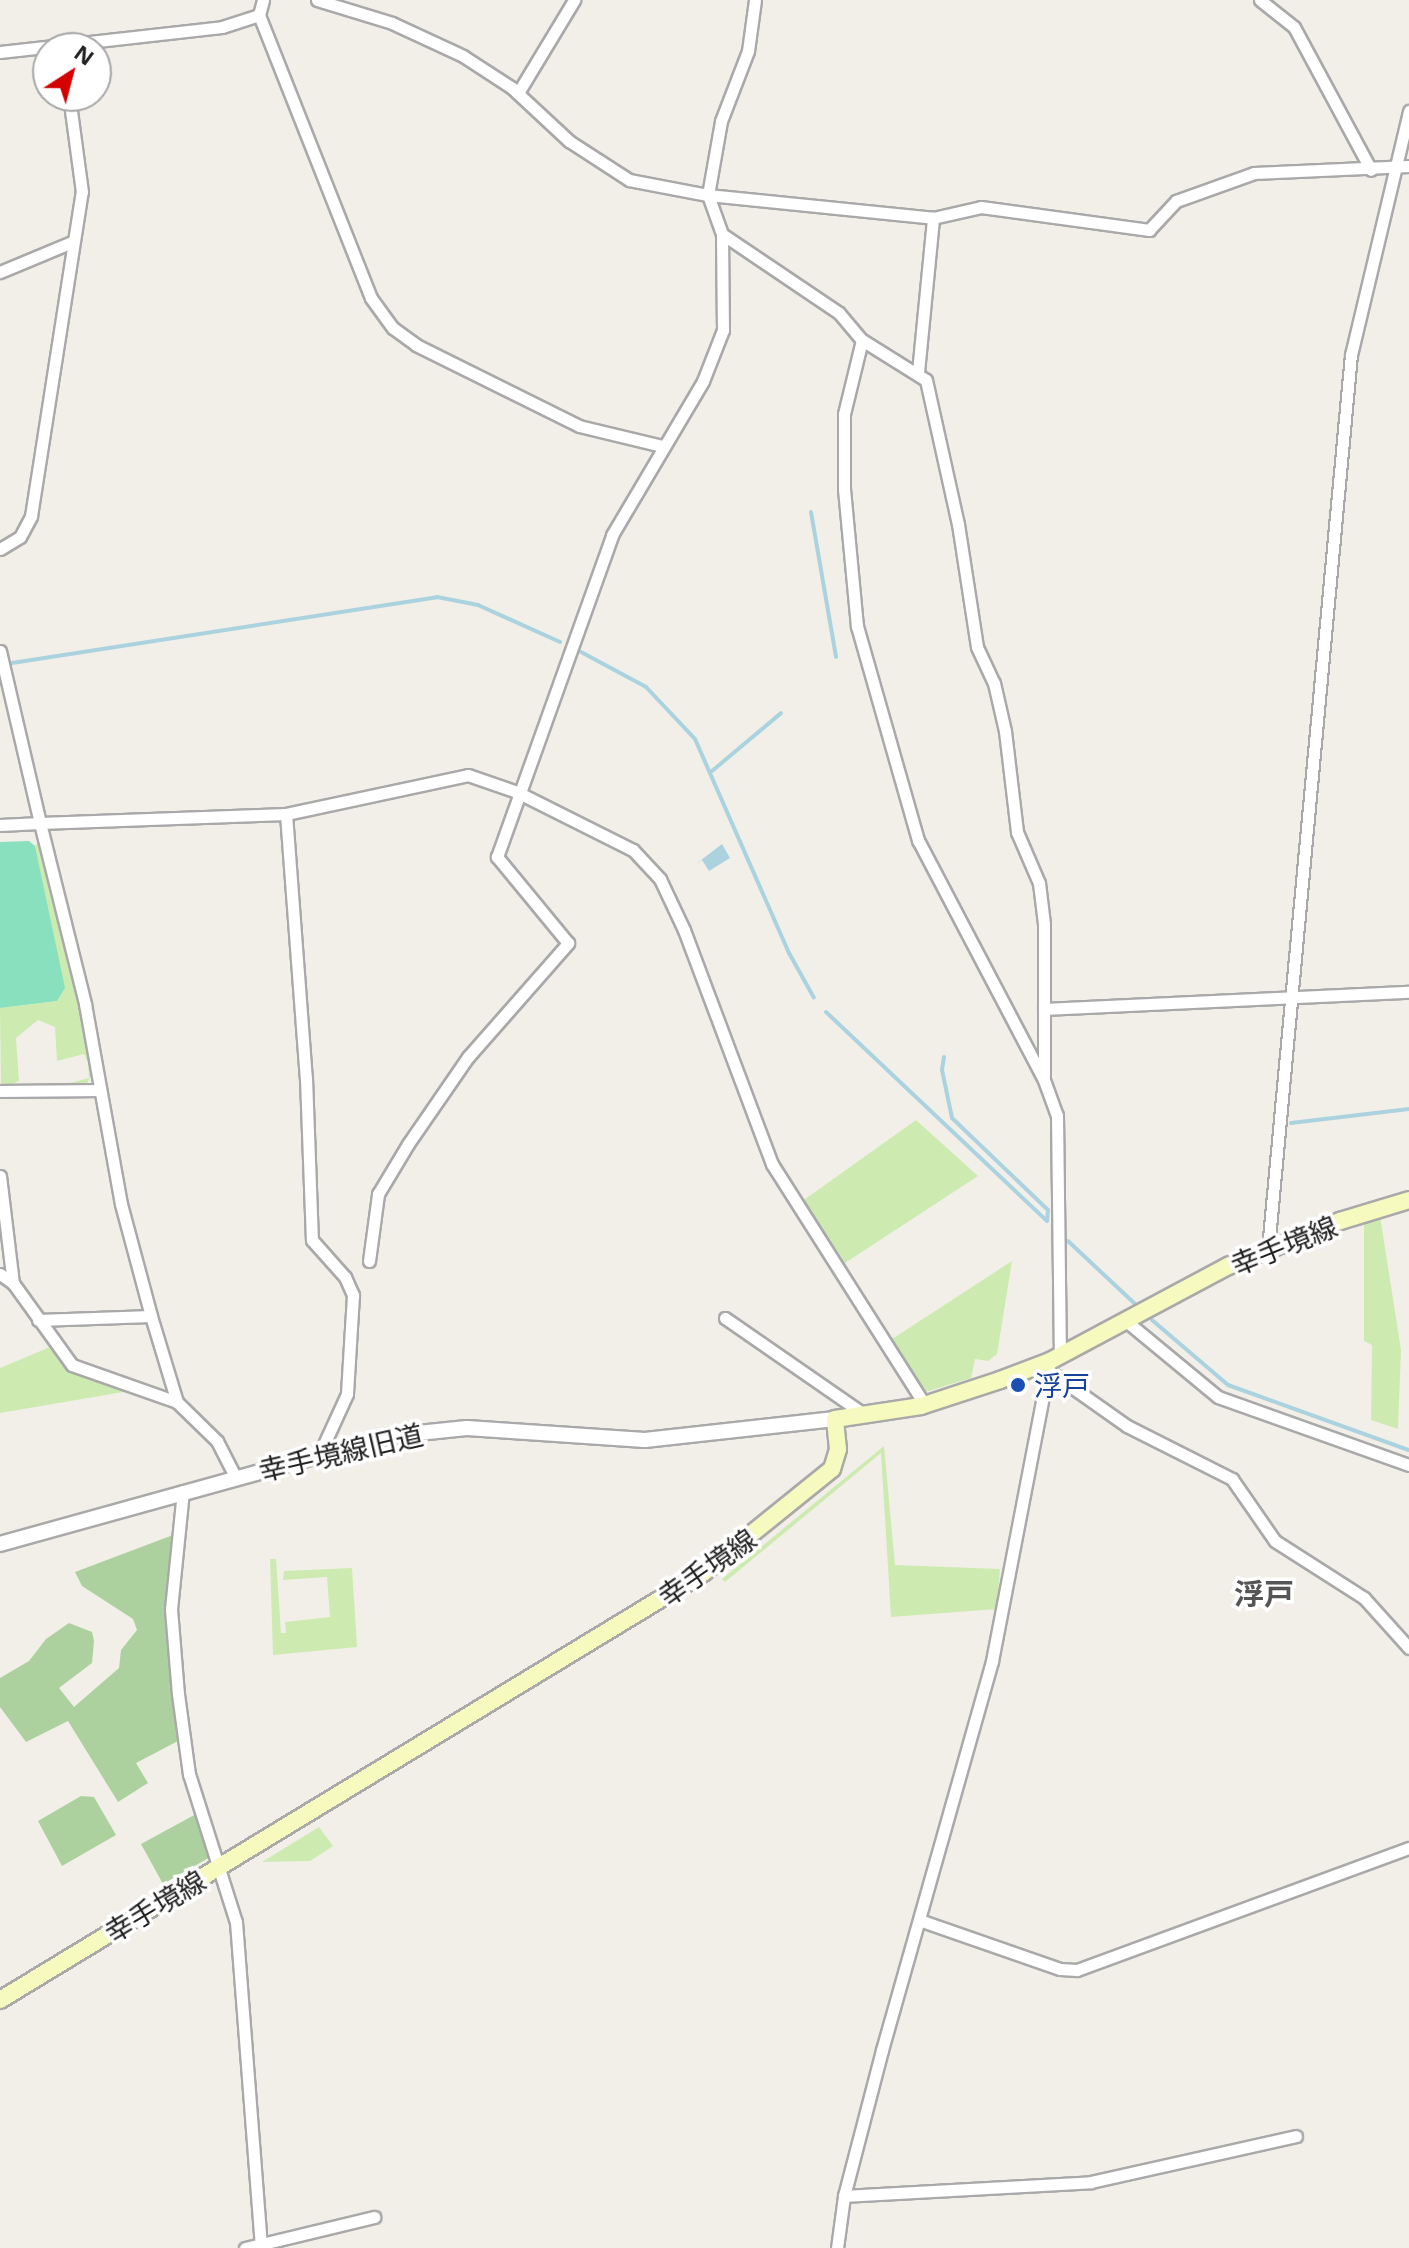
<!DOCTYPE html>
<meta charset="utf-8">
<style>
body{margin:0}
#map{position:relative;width:1409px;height:2248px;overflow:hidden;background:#f2efe9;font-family:"Open Sans","Noto Sans JP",sans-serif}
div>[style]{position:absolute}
.grass>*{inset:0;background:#cdebb0}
.forest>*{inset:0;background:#add19e}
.pitch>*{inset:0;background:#88e0be}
.water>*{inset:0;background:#aad3df}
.stream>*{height:4px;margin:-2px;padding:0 2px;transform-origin:2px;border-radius:2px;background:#aad3df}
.roads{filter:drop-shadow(2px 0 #a9a9a9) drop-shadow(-2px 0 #a9a9a9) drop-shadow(0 2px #a9a9a9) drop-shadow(0 -2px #a9a9a9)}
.minor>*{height:11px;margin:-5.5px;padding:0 5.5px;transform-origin:5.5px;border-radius:5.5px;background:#fff}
.tertiary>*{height:14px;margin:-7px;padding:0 7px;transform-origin:7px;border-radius:7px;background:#fff}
.secondary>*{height:16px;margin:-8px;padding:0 8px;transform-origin:8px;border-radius:8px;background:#f7fabf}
.dots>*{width:22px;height:22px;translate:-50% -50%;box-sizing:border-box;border:4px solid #fff;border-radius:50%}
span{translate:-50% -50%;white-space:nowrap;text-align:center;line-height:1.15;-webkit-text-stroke:7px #fff;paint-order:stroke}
.street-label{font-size:28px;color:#222}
.transit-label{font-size:28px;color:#164399}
.left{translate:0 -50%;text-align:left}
.neighbourhood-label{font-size:30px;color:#555;font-weight:700}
.north{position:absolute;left:32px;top:32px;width:80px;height:80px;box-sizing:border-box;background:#fff;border:2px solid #a7a7a7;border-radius:50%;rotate:36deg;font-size:22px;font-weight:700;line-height:32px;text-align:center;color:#222}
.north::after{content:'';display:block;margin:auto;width:28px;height:36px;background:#d40000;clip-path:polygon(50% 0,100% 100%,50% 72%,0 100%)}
</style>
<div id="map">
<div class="grass">
<div style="clip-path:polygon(41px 838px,82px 1004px,92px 1073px,87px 1084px,62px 1085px,89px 1078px,88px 1063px,84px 1054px,57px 1061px,55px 1027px,38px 1020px,16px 1038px,19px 1081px,1px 1088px,0 1008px,57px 1001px,64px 989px,35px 846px)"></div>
<div style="clip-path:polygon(916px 1120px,978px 1176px,845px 1263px,852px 1283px,801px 1202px)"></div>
<div style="clip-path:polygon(1380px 1216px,1401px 1350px,1398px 1429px,1371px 1420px,1372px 1345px,1364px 1341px,1364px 1222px)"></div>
<div style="clip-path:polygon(1012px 1261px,997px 1354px,988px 1361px,975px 1359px,971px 1378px,922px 1393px,889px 1341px)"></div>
<div style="clip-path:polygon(50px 1347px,59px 1361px,88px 1378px,129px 1391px,0 1413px,0 1368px)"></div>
<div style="clip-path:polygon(884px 1446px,895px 1565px,1000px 1569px,997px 1609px,891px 1617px,881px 1453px,725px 1582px,722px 1579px)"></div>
<div style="clip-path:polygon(270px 1559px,276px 1559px,281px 1633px,286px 1633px,285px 1622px,330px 1617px,327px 1577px,283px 1580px,284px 1571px,352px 1568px,357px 1647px,273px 1655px)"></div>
<div style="clip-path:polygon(319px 1827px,333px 1846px,310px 1861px,262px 1862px)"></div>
</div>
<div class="forest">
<div style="clip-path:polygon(173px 1535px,165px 1602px,178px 1741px,136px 1763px,148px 1783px,118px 1802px,68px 1721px,26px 1742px,0 1707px,0 1678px,29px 1661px,46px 1639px,69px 1623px,92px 1632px,94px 1641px,92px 1663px,59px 1688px,74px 1707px,119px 1668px,121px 1650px,137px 1630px,133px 1619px,82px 1586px,75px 1572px)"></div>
<div style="clip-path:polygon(81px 1796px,94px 1797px,116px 1835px,62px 1866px,38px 1821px)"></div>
<div style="clip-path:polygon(198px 1813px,212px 1856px,163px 1884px,141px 1844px)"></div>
</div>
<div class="pitch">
<div style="clip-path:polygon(29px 841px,35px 846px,65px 988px,57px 1001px,0 1008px,0 842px)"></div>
</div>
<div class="water">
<div style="clip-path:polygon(722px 844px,730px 858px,709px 871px,702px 860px,696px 864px)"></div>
</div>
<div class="stream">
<div style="left:811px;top:512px;width:147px;rotate:80.2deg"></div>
<div style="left:581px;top:652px;width:74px;rotate:28.3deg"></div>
<div style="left:646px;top:687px;width:71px;rotate:46.7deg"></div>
<div style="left:695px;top:739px;width:234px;rotate:66.3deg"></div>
<div style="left:789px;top:953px;width:51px;rotate:60.9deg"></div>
<div style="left:12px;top:663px;width:430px;rotate:-8.8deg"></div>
<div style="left:437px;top:597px;width:42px;rotate:11deg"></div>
<div style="left:478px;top:605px;width:90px;rotate:24.3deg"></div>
<div style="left:712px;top:771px;width:90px;rotate:-40deg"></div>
<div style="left:826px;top:1012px;width:304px;rotate:43.4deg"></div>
<div style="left:944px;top:1057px;width:13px;rotate:99deg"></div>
<div style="left:942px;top:1070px;width:49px;rotate:78.2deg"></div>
<div style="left:952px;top:1118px;width:133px;rotate:43.8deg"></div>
<div style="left:1048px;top:1210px;width:11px;rotate:95deg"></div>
<div style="left:1291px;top:1123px;width:119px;rotate:-6.8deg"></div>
<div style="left:1068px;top:1241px;width:91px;rotate:43.2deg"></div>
<div style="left:1152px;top:1320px;width:100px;rotate:40.5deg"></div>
<div style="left:1228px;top:1385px;width:192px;rotate:19.8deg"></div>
</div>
<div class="roads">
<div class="minor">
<div style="left:317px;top:0;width:78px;rotate:17deg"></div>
<div style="left:392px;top:23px;width:78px;rotate:24.9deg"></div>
<div style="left:463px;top:56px;width:59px;rotate:33.1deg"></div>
<div style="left:512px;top:88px;width:78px;rotate:42.9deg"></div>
<div style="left:569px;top:141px;width:72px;rotate:33deg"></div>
<div style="left:629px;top:180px;width:80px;rotate:10.8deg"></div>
<div style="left:708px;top:195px;width:226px;rotate:5.8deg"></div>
<div style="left:933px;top:218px;width:49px;rotate:-12.9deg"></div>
<div style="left:981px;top:207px;width:170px;rotate:7.8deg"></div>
<div style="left:1149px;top:230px;width:40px;rotate:-47deg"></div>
<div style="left:1176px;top:201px;width:83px;rotate:-19.7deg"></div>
<div style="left:1254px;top:173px;width:155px;rotate:-2.6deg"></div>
<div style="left:1260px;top:0;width:43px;rotate:38.5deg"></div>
<div style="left:1294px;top:27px;width:162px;rotate:61.7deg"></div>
<div style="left:259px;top:15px;width:304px;rotate:68.4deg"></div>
<div style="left:371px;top:298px;width:37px;rotate:54deg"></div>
<div style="left:393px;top:328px;width:29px;rotate:36deg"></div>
<div style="left:416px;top:345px;width:182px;rotate:26.4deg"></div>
<div style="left:579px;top:426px;width:85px;rotate:13.5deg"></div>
<div style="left:0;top:52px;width:223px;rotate:-6.4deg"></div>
<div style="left:222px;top:27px;width:39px;rotate:-18deg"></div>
<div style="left:259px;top:15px;width:16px;rotate:-75deg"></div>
<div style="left:518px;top:93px;width:109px;rotate:-58.9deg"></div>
<div style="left:722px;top:234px;width:141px;rotate:34deg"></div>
<div style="left:839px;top:313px;width:35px;rotate:50deg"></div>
<div style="left:862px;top:340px;width:76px;rotate:103.7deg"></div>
<div style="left:844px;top:414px;width:75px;rotate:90deg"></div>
<div style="left:844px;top:489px;width:138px;rotate:84.6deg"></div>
<div style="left:857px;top:626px;width:223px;rotate:74.1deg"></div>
<div style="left:918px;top:840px;width:271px;rotate:62.3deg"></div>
<div style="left:1044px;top:1080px;width:37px;rotate:70deg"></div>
<div style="left:1057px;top:1115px;width:241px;rotate:89.3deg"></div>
<div style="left:0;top:272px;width:78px;rotate:-22.6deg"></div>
<div style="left:862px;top:340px;width:75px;rotate:32deg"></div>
<div style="left:926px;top:380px;width:148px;rotate:77.5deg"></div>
<div style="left:958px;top:524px;width:124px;rotate:81.2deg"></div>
<div style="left:977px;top:647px;width:40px;rotate:65deg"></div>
<div style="left:994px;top:683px;width:49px;rotate:77.1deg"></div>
<div style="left:1005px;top:731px;width:102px;rotate:83.2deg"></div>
<div style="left:1017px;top:832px;width:56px;rotate:66.7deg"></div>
<div style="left:1039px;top:883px;width:41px;rotate:83deg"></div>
<div style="left:1044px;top:924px;width:152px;rotate:90deg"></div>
<div style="left:918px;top:372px;width:155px;rotate:-84.4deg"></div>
<div style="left:0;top:549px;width:23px;rotate:-31deg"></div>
<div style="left:20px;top:537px;width:24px;rotate:-62deg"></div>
<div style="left:31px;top:516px;width:328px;rotate:-81.1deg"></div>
<div style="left:82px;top:192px;width:97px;rotate:-97.7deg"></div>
<div style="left:0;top:651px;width:177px;rotate:76.9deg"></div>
<div style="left:40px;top:823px;width:246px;rotate:-2.1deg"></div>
<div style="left:286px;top:814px;width:186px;rotate:-12.1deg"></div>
<div style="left:468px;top:775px;width:52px;rotate:19.1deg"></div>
<div style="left:517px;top:792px;width:130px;rotate:26.6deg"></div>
<div style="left:633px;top:850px;width:40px;rotate:47deg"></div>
<div style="left:660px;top:879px;width:56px;rotate:64.8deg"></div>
<div style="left:684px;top:930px;width:250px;rotate:69.4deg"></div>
<div style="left:772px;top:1164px;width:285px;rotate:57.6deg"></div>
<div style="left:286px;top:814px;width:265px;rotate:85.7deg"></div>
<div style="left:306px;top:1078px;width:162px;rotate:87.9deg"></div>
<div style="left:312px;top:1240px;width:50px;rotate:48.3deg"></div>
<div style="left:345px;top:1277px;width:20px;rotate:66deg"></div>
<div style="left:353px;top:1295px;width:99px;rotate:93.5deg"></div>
<div style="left:347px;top:1394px;width:65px;rotate:114.6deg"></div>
<div style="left:0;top:825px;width:40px;rotate:-2.9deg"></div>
<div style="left:40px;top:823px;width:187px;rotate:76deg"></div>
<div style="left:85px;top:1004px;width:203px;rotate:79.8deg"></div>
<div style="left:121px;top:1204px;width:116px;rotate:75deg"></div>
<div style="left:151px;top:1316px;width:90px;rotate:73.2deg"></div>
<div style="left:177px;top:1402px;width:56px;rotate:44.3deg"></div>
<div style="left:217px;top:1441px;width:39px;rotate:63deg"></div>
<div style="left:1044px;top:1009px;width:365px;rotate:-2.7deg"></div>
<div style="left:0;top:1091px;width:98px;rotate:-0.6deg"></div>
<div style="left:0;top:1176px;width:108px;rotate:83.1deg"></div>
<div style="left:1268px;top:1249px;width:898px;rotate:-84.7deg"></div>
<div style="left:1351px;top:355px;width:251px;rotate:-76.6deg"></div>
<div style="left:369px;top:1261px;width:68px;rotate:-82.3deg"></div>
<div style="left:378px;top:1194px;width:58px;rotate:-59deg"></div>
<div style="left:408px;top:1144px;width:106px;rotate:-55.4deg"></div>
<div style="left:468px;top:1057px;width:152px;rotate:-48.7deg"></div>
<div style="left:568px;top:943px;width:112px;rotate:-129.5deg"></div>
<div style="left:497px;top:857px;width:342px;rotate:-70.3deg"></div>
<div style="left:612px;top:535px;width:179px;rotate:-59.4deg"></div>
<div style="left:703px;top:381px;width:55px;rotate:-68.6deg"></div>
<div style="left:723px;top:330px;width:96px;rotate:-90.6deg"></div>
<div style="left:722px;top:234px;width:41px;rotate:-109.7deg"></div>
<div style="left:708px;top:195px;width:75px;rotate:-80deg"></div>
<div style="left:721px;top:121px;width:75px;rotate:-68.9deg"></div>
<div style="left:748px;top:51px;width:51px;rotate:-82.2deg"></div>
<div style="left:0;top:1274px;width:16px;rotate:35deg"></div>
<div style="left:13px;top:1283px;width:101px;rotate:54.3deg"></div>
<div style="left:72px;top:1365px;width:111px;rotate:19.4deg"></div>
<div style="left:725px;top:1318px;width:170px;rotate:34.7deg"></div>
<div style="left:38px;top:1320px;width:113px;rotate:-2deg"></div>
<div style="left:1126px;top:1321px;width:119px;rotate:39.6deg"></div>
<div style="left:1218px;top:1397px;width:203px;rotate:19.6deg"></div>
<div style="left:1049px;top:1371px;width:95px;rotate:35.2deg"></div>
<div style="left:1127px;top:1426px;width:118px;rotate:26.8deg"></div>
<div style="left:1232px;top:1479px;width:75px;rotate:55.3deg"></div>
<div style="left:1275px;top:1541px;width:106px;rotate:32.6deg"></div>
<div style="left:1364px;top:1598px;width:67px;rotate:48deg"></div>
<div style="left:183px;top:1491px;width:119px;rotate:95.8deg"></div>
<div style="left:171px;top:1609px;width:85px;rotate:85.3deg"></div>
<div style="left:178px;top:1694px;width:81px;rotate:82.2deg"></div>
<div style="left:189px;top:1774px;width:155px;rotate:72.4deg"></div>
<div style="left:236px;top:1922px;width:323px;rotate:85.6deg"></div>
<div style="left:922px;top:1921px;width:146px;rotate:19.2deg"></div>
<div style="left:1060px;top:1969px;width:17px;rotate:3deg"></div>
<div style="left:1077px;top:1970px;width:354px;rotate:-20.2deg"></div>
<div style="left:844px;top:2196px;width:247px;rotate:-3.2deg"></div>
<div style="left:1091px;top:2182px;width:210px;rotate:-12.6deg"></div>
<div style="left:245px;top:2248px;width:133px;rotate:-13.5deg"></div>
<div style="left:837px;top:2248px;width:52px;rotate:-82.3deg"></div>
<div style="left:844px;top:2196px;width:151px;rotate:-75.4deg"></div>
<div style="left:882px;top:2050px;width:404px;rotate:-74.2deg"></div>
<div style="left:992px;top:1661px;width:306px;rotate:-79.1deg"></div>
</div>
<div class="tertiary">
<div style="left:0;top:1544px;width:404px;rotate:-15.5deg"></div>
<div style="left:389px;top:1436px;width:78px;rotate:-5.9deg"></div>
<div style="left:467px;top:1428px;width:178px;rotate:3.9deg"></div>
<div style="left:645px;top:1440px;width:191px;rotate:-6.3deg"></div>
</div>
<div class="secondary">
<div style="left:0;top:2000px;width:823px;rotate:-31.27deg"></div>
<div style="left:703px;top:1573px;width:166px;rotate:-38.9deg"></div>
<div style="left:832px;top:1469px;width:21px;rotate:-73deg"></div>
<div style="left:838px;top:1449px;width:30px;rotate:-96deg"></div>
<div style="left:835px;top:1419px;width:87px;rotate:-8.6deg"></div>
<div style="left:921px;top:1406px;width:83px;rotate:-18.2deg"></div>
<div style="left:1000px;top:1380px;width:53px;rotate:-20.8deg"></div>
<div style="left:1050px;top:1361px;width:202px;rotate:-28.1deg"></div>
<div style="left:1228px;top:1266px;width:121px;rotate:-21.9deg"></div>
<div style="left:1340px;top:1221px;width:72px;rotate:-16.9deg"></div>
</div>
</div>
<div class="dots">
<div style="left:1018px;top:1385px;background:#1a4fb4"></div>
</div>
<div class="street-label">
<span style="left:1284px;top:1245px;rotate:-22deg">幸手境線</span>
<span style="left:341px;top:1452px;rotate:-13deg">幸手境線旧道</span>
<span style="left:707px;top:1567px;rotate:-35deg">幸手境線</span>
<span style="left:155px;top:1906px;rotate:-31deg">幸手境線</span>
</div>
<div class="transit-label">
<span class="left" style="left:1034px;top:1385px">浮戸</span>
</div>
<div class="neighbourhood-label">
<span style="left:1264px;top:1594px">浮戸</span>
</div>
<div class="north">N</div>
</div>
